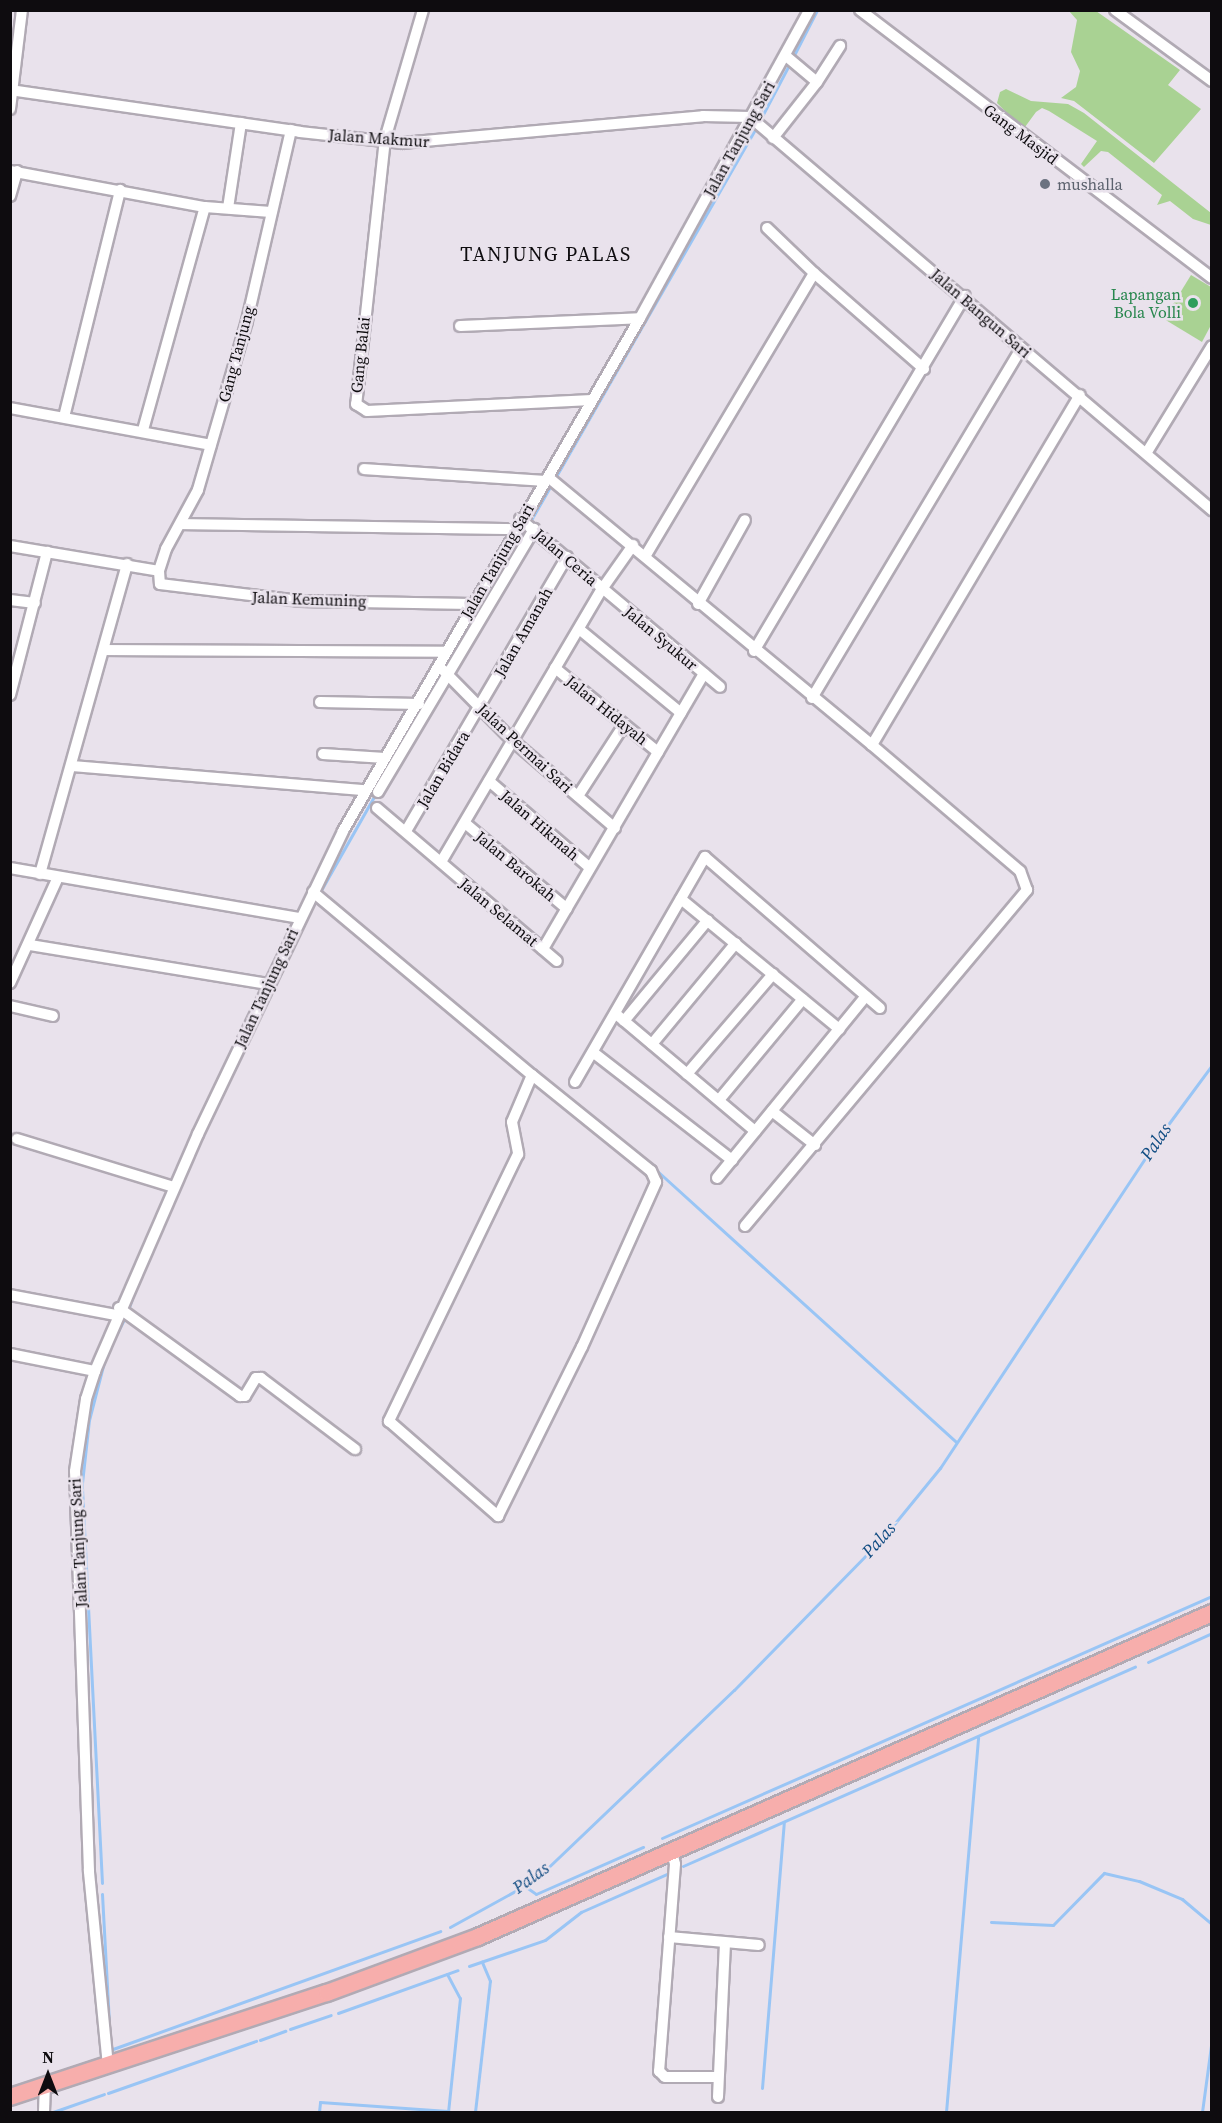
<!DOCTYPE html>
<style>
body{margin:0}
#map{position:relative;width:1222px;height:2123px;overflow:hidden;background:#e9e2ec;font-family:"Source Serif 4",serif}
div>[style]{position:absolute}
.green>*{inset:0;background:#a9d293}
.stream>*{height:3px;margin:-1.5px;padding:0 1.5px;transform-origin:1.5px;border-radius:1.5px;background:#99c5f5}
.roads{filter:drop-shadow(2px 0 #b1aab4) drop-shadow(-2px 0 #b1aab4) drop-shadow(0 2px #b1aab4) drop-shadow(0 -2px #b1aab4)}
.minor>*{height:10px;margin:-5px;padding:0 5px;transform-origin:5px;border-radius:5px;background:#fff}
.primary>*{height:16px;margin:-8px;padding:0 8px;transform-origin:8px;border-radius:8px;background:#f7aeac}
.dots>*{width:16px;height:16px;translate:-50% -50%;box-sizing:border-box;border:3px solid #e9e2ec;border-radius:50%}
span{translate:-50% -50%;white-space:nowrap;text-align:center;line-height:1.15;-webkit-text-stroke:5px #e9e2ec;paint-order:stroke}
.street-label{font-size:16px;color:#0e0c0f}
.worship-label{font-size:16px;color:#5b616d}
.left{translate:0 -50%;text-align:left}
.leisure-label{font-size:16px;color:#27864d}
.right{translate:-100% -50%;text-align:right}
.water-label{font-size:18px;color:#124d83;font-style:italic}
.quarter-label{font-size:20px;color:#0e0c0f;letter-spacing:1.5px}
.frame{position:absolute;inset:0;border:12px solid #0e0c0f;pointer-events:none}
.north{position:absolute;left:18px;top:2045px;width:60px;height:60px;-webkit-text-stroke:4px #e9e2ec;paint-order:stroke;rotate:0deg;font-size:16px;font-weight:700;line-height:24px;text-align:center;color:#0e0c0f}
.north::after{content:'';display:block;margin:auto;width:21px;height:27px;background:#0e0c0f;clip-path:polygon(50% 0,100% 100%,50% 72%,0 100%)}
</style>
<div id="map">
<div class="green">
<div style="clip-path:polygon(1069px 11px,1096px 11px,1180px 70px,1168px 85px,1201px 109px,1154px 163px,1074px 101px,1061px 98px,1076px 87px,1080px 71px,1071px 52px,1077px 20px)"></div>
<div style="clip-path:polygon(1006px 89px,1031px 101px,1068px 104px,1084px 113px,1211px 213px,1211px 225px,1193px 219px,1170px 201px,1157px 205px,1162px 195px,1108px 152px,1101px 151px,1084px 167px,1081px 164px,1097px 141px,1049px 111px,1042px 108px,1036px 112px,1025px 127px,1016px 122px,997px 103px,1000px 92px)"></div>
<div style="clip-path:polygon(1191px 275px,1211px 287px,1211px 325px,1202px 342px,1164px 319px)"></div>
</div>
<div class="stream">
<div style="left:793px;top:57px;width:53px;rotate:-62.9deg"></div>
<div style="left:760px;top:120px;width:64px;rotate:-62.2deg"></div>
<div style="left:469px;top:628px;width:579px;rotate:-60.16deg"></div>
<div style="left:320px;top:892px;width:114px;rotate:-60.5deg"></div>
<div style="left:424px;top:978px;width:234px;rotate:39.6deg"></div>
<div style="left:655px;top:1169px;width:406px;rotate:42.2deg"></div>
<div style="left:128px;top:1310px;width:21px;rotate:-71deg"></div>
<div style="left:114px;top:1339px;width:22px;rotate:-63deg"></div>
<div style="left:1148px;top:1662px;width:70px;rotate:-24.4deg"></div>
<div style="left:662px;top:1838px;width:601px;rotate:-23.75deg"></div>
<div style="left:683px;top:1866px;width:494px;rotate:-23.8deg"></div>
<div style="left:102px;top:1883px;width:400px;rotate:-92.9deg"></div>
<div style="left:82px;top:1483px;width:63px;rotate:-83.7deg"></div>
<div style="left:89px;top:1420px;width:60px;rotate:-75.5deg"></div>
<div style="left:526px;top:1887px;width:12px;rotate:35deg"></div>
<div style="left:536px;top:1894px;width:117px;rotate:-23.7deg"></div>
<div style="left:102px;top:1894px;width:128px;rotate:86.9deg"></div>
<div style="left:991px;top:1922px;width:62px;rotate:2.8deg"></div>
<div style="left:1053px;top:1925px;width:73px;rotate:-45.6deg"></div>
<div style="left:1104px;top:1873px;width:36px;rotate:13deg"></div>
<div style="left:1139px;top:1881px;width:47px;rotate:22.7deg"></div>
<div style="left:1182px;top:1899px;width:39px;rotate:40deg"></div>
<div style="left:450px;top:1927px;width:97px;rotate:-28.9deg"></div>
<div style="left:535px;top:1880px;width:275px;rotate:-43.7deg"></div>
<div style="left:734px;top:1690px;width:211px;rotate:-45.6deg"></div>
<div style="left:882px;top:1539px;width:92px;rotate:-50.8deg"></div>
<div style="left:940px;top:1468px;width:405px;rotate:-56.5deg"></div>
<div style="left:1164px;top:1130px;width:81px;rotate:-53.6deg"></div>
<div style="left:469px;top:1966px;width:80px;rotate:-18.9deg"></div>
<div style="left:545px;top:1940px;width:46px;rotate:-37.9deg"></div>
<div style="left:581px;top:1912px;width:96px;rotate:-23.9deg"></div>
<div style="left:447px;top:1974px;width:27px;rotate:62deg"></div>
<div style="left:460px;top:1998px;width:115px;rotate:96deg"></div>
<div style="left:338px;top:2013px;width:127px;rotate:-19.7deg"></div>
<div style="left:290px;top:2029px;width:43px;rotate:-18.9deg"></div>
<div style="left:260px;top:2040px;width:27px;rotate:-20deg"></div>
<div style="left:110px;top:2050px;width:351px;rotate:-19.8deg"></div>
<div style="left:762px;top:2088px;width:266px;rotate:-85.3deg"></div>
<div style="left:108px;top:2093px;width:157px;rotate:-19.4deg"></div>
<div style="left:53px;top:2112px;width:54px;rotate:-19.4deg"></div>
<div style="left:319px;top:2112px;width:10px;rotate:-84deg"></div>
<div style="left:320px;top:2102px;width:128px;rotate:4deg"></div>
<div style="left:475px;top:2112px;width:132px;rotate:-83.5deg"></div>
<div style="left:490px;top:1981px;width:21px;rotate:-113deg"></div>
<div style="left:563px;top:2112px;width:11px"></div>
<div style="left:946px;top:2112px;width:376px;rotate:-85.1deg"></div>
<div style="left:1202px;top:2112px;width:75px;rotate:-82.3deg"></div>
</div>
<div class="roads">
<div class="minor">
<div style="left:423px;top:10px;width:134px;rotate:106.4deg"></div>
<div style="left:385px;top:139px;width:267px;rotate:96.2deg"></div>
<div style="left:356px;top:404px;width:13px;rotate:32deg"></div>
<div style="left:367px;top:411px;width:225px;rotate:-2.8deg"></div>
<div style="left:860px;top:10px;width:442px;rotate:37.3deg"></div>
<div style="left:1115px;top:10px;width:120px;rotate:36.2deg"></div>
<div style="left:786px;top:56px;width:40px;rotate:40deg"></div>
<div style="left:817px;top:82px;width:43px;rotate:-57.4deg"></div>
<div style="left:10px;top:90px;width:293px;rotate:8.2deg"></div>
<div style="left:300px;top:132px;width:103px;rotate:6.2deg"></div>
<div style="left:402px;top:143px;width:302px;rotate:-5.1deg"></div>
<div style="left:703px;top:116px;width:47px;rotate:1.2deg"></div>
<div style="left:750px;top:117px;width:607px;rotate:40.39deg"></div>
<div style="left:10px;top:109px;width:100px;rotate:-83.1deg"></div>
<div style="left:291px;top:130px;width:196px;rotate:103deg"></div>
<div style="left:247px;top:321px;width:176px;rotate:106.2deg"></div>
<div style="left:198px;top:490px;width:67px;rotate:118.5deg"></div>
<div style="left:166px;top:549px;width:23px;rotate:108deg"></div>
<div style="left:159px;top:571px;width:13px;rotate:86deg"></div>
<div style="left:160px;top:584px;width:141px;rotate:6.9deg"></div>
<div style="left:300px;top:601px;width:171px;rotate:1deg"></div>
<div style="left:773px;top:138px;width:71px;rotate:-51.8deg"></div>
<div style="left:10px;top:171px;width:198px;rotate:10.5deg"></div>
<div style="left:205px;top:207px;width:66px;rotate:4.3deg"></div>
<div style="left:10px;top:196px;width:26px;rotate:-74deg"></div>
<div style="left:228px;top:208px;width:86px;rotate:-81.3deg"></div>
<div style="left:814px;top:273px;width:146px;rotate:41.1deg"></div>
<div style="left:460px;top:326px;width:180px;rotate:-2.5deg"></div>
<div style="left:10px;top:408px;width:204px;rotate:10.4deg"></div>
<div style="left:64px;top:417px;width:234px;rotate:-76.1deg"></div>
<div style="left:143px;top:430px;width:231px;rotate:-74.5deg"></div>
<div style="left:1147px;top:452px;width:124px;rotate:-58.5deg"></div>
<div style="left:364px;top:469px;width:181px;rotate:3.8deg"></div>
<div style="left:548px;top:477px;width:420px;rotate:39.6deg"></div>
<div style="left:872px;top:745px;width:407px;rotate:-59.3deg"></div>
<div style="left:520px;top:519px;width:261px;rotate:40deg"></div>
<div style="left:182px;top:524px;width:334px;rotate:0.9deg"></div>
<div style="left:10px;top:546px;width:151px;rotate:9.5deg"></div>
<div style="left:646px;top:555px;width:328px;rotate:-59.2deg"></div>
<div style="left:814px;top:273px;width:65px;rotate:-136.2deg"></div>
<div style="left:10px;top:600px;width:25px;rotate:7deg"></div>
<div style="left:698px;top:604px;width:96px;rotate:-60.8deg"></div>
<div style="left:579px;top:629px;width:132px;rotate:39.5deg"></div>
<div style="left:104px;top:650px;width:340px;rotate:0.3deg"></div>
<div style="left:754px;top:651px;width:413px;rotate:-59.3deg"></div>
<div style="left:555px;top:668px;width:133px;rotate:39.2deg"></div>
<div style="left:443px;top:670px;width:100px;rotate:45.4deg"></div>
<div style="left:513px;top:741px;width:134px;rotate:40.5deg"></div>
<div style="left:10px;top:695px;width:148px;rotate:-75.5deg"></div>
<div style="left:812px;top:698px;width:407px;rotate:-59.1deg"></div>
<div style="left:320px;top:702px;width:99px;rotate:1.2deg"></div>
<div style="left:323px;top:754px;width:62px;rotate:3.7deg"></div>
<div style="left:71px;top:766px;width:296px;rotate:4.7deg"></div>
<div style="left:489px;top:781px;width:133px;rotate:40.7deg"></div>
<div style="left:378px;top:792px;width:306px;rotate:-59.3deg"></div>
<div style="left:578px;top:796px;width:85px;rotate:-57.1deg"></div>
<div style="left:377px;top:808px;width:236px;rotate:40.4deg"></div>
<div style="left:465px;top:823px;width:133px;rotate:40.1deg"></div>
<div style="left:406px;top:831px;width:318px;rotate:-59.6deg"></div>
<div style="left:441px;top:862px;width:317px;rotate:-59.5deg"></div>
<div style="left:602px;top:589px;width:54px;rotate:-54.8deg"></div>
<div style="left:10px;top:868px;width:293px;rotate:9.8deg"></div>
<div style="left:40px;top:874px;width:322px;rotate:-74.3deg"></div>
<div style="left:313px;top:892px;width:285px;rotate:39.9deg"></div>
<div style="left:532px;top:1075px;width:51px;rotate:113.1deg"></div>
<div style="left:512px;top:1122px;width:33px;rotate:79deg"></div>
<div style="left:518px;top:1154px;width:297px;rotate:115.8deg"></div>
<div style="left:389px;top:1421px;width:145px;rotate:41.1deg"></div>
<div style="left:498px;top:1516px;width:189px;rotate:-63.6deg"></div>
<div style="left:582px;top:1347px;width:181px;rotate:-65.8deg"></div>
<div style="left:656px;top:1182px;width:12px;rotate:-114deg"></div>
<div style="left:651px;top:1171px;width:153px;rotate:-141.1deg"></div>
<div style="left:681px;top:899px;width:205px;rotate:39.4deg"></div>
<div style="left:30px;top:945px;width:241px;rotate:9.3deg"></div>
<div style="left:543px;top:949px;width:319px;rotate:-59.7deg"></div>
<div style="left:10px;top:983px;width:116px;rotate:-65.6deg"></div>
<div style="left:10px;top:1006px;width:44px;rotate:13.1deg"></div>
<div style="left:616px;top:1014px;width:182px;rotate:40.1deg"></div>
<div style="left:624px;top:1021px;width:131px;rotate:-50.3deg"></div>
<div style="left:652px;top:1044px;width:131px;rotate:-50.3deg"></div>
<div style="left:594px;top:1053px;width:175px;rotate:37.8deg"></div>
<div style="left:687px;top:1074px;width:132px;rotate:-49.3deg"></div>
<div style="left:575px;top:1082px;width:260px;rotate:-60deg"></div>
<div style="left:705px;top:857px;width:231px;rotate:40.8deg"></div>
<div style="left:719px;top:1100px;width:131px;rotate:-50.3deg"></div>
<div style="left:772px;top:1111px;width:55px;rotate:38.3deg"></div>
<div style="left:17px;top:1139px;width:164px;rotate:17deg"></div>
<div style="left:717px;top:1178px;width:235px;rotate:-50.7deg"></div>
<div style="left:745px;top:1226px;width:439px;rotate:-50deg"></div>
<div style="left:1027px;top:890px;width:20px;rotate:-110deg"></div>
<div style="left:1020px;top:871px;width:194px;rotate:-139.6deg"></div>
<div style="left:10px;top:1295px;width:108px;rotate:10.7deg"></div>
<div style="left:119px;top:1308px;width:150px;rotate:36deg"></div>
<div style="left:240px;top:1396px;width:5px"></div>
<div style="left:245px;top:1396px;width:21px;rotate:-59deg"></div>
<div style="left:256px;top:1378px;width:5px"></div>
<div style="left:261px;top:1378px;width:118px;rotate:37.1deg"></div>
<div style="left:10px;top:1354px;width:87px;rotate:11.3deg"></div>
<div style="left:672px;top:1852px;width:12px;rotate:76deg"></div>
<div style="left:675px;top:1864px;width:208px;rotate:94.4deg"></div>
<div style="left:659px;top:2071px;width:8px;rotate:45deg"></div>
<div style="left:665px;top:2077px;width:53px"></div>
<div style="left:669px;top:1937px;width:90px;rotate:5.1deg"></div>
<div style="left:108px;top:2066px;width:196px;rotate:-95.6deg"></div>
<div style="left:89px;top:1871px;width:400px;rotate:-92deg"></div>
<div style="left:75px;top:1471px;width:73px;rotate:-81.3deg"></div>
<div style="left:86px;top:1399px;width:29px;rotate:-72deg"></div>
<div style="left:95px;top:1371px;width:258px;rotate:-66.5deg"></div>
<div style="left:198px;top:1134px;width:336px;rotate:-64.4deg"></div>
<div style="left:343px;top:831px;width:593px;rotate:-59.93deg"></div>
<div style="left:640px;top:318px;width:351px;rotate:-61.2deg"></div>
<div style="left:718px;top:2097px;width:153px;rotate:-87.4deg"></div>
<div style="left:44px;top:2112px;width:26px;rotate:-88deg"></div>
</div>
<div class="primary">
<div style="left:10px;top:2097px;width:334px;rotate:-18.2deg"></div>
<div style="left:327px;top:1993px;width:161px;rotate:-20.3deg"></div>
<div style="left:478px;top:1937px;width:802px;rotate:-23.82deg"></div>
</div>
</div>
<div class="dots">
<div style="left:1045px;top:184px;background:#6b7280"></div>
<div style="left:1193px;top:303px;background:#2e9e5b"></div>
</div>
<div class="street-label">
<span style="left:1021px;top:134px;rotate:37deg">Gang Masjid</span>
<span style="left:379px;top:138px;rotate:4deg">Jalan Makmur</span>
<span style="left:739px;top:139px;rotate:-61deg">Jalan Tanjung Sari</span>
<span style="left:981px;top:313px;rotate:41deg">Jalan Bangun Sari</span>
<span style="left:236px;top:354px;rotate:-75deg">Gang Tanjung</span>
<span style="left:360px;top:355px;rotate:-84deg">Gang Balai</span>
<span style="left:566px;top:557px;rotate:41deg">Jalan Ceria</span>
<span style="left:497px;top:561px;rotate:-60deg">Jalan Tanjung Sari</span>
<span style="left:309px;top:599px;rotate:2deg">Jalan Kemuning</span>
<span style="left:523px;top:632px;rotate:-60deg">Jalan Amanah</span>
<span style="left:661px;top:638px;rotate:40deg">Jalan Syukur</span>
<span style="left:607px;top:710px;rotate:39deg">Jalan Hidayah</span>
<span style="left:525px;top:748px;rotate:43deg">Jalan Permai Sari</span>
<span style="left:443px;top:769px;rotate:-59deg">Jalan Bidara</span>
<span style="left:540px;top:825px;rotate:41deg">Jalan Hikmah</span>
<span style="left:516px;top:866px;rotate:40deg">Jalan Barokah</span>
<span style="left:499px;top:912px;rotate:40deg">Jalan Selamat</span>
<span style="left:266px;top:988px;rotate:-65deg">Jalan Tanjung Sari</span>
<span style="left:78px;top:1543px;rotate:-93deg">Jalan Tanjung Sari</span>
</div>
<div class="worship-label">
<span class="left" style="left:1057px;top:184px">mushalla</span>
</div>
<div class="leisure-label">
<span class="right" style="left:1181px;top:303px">Lapangan<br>Bola Volli</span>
</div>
<div class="water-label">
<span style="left:1156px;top:1142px;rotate:-56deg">Palas</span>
<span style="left:879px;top:1540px;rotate:-48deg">Palas</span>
<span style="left:531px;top:1878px;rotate:-36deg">Palas</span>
</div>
<div class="quarter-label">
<span style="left:546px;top:254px">TANJUNG PALAS</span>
</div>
<div class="frame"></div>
<div class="north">N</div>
</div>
